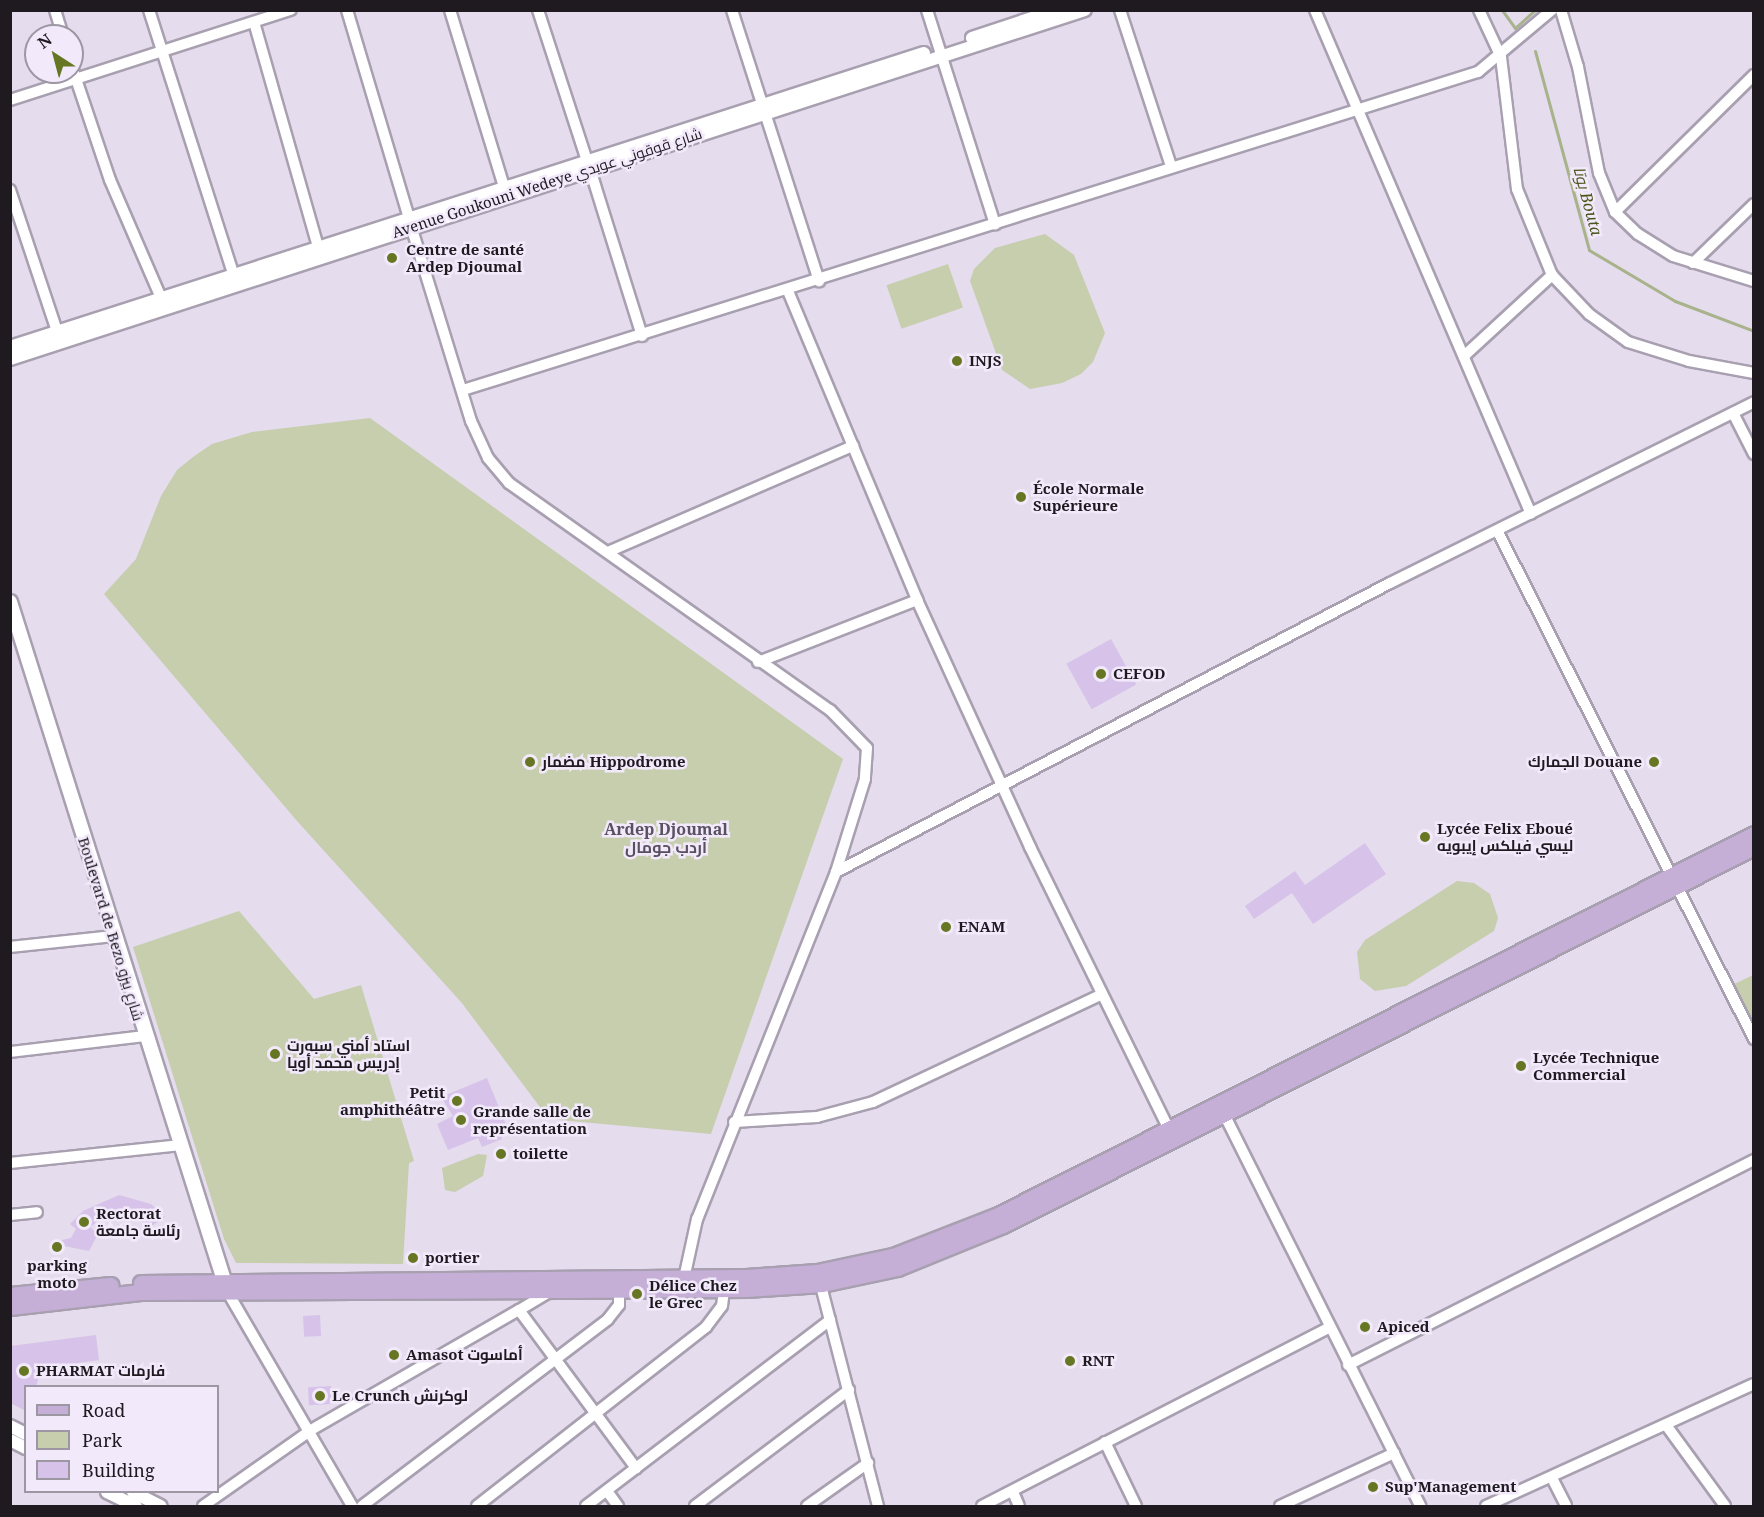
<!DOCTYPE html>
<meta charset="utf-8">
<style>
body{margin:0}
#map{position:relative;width:1764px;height:1517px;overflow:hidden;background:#e5dced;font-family:"Noto Serif",Cairo,serif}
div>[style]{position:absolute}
.green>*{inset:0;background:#c6ceae;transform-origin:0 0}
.stream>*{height:3px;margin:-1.5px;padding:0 1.5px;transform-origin:1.5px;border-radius:1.5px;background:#a8b28b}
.building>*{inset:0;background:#d7c3e9;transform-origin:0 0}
.roads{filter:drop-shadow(2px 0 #a8a0b0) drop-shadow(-2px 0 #a8a0b0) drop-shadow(0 2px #a8a0b0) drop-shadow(0 -2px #a8a0b0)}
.minor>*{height:10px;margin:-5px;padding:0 5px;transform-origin:5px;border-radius:5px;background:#fff}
.tertiary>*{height:12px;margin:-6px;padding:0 6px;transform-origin:6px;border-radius:6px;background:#fff}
.secondary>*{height:14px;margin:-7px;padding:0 7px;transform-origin:7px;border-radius:7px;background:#fff}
.primary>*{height:15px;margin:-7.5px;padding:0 7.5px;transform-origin:7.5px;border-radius:7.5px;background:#c5afd7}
.dots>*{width:16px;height:16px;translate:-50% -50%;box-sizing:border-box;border:3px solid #f2e9fb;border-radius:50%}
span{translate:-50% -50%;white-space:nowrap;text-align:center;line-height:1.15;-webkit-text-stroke:5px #f2e9fb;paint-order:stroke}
.street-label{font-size:15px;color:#1e1a20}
.poi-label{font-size:15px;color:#1e1a20;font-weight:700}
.left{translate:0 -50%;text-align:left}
.right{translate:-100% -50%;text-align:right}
.water-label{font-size:16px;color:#4b5619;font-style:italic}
.neighbourhood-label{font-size:16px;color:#595160;font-weight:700}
.frame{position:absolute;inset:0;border:12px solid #1e1a20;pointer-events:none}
.legend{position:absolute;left:24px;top:1385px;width:195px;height:108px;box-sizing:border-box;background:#f2e9fb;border:2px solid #9d96a3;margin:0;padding:8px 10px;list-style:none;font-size:18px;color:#1e1a20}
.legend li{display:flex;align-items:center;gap:12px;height:30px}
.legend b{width:30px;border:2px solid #9d96a3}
.north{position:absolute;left:24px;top:24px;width:60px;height:60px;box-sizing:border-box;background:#f2e9fb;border:2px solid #9d96a3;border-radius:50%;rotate:324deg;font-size:16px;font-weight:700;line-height:24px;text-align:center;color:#1e1a20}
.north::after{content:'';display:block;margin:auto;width:21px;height:27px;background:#677623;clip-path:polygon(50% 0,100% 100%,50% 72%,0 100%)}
</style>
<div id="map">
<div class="green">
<div style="clip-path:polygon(1045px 234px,1074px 255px,1105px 333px,1093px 362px,1081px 374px,1062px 383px,1030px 389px,1002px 370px,970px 281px,974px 269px,995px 248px)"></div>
<div style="left:948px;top:264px;width:46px;height:65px;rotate:71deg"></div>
<div style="clip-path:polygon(370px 418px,843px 759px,711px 1134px,549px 1119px,461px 1002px,297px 821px,104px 594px,136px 559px,161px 496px,177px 470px,193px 457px,212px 444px,252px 432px)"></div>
<div style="clip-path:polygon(1457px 881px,1474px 883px,1490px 894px,1498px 918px,1494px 931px,1406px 986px,1375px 991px,1360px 979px,1357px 952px,1365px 940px)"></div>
<div style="clip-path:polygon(239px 911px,314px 999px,361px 985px,414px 1161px,409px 1163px,403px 1264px,236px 1263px,224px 1239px,133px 947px)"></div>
<div style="clip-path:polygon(1753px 975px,1753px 1045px,1726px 988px)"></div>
<div style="clip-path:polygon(478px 1154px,487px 1155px,483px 1176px,455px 1192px,445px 1190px,442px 1168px)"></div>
</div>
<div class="stream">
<div style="left:1502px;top:10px;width:22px;rotate:54deg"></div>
<div style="left:1515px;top:28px;width:27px;rotate:-42deg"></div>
<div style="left:1535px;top:51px;width:206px;rotate:74.8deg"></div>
<div style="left:1589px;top:250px;width:100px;rotate:30.7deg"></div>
<div style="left:1675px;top:301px;width:85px;rotate:20.8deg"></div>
</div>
<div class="building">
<div style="left:1111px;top:639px;width:52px;height:51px;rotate:61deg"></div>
<div style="clip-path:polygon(1365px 843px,1386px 874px,1313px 924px,1292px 893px,1254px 919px,1245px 906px,1295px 871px,1305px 885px)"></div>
<div style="clip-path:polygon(487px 1078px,507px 1127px,498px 1130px,502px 1139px,482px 1147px,478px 1138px,448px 1150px,437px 1124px,453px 1116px,441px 1097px)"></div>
<div style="clip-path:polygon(119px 1195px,151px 1204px,165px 1217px,150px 1227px,127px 1213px,100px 1220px,90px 1227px,98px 1234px,89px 1251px,49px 1243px,71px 1238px,76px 1229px,70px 1224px,83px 1211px)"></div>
<div style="left:320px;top:1315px;width:21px;height:17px;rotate:87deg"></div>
<div style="clip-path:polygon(96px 1335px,99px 1360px,42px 1368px,36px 1386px,26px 1386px,26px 1411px,10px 1403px,10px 1346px)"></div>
<div style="left:331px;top:1386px;width:18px;height:23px;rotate:87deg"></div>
</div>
<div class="roads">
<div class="minor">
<div style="left:55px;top:10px;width:27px;rotate:73deg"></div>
<div style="left:149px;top:10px;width:277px;rotate:72.3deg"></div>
<div style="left:347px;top:10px;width:217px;rotate:73.4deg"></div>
<div style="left:450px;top:10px;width:185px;rotate:73deg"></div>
<div style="left:538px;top:10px;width:159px;rotate:72deg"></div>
<div style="left:732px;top:10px;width:285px;rotate:72.2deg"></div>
<div style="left:927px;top:10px;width:225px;rotate:72.4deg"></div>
<div style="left:1120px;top:10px;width:164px;rotate:71.9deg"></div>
<div style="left:1315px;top:10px;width:548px;rotate:66.8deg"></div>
<div style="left:1479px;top:10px;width:52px;rotate:64.9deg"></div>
<div style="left:1501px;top:57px;width:133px;rotate:83.1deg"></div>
<div style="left:1517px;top:189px;width:93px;rotate:67.9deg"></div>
<div style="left:1552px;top:275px;width:54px;rotate:46.5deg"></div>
<div style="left:1589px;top:314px;width:48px;rotate:35.7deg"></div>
<div style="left:1628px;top:342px;width:64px;rotate:17.3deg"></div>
<div style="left:1689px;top:361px;width:66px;rotate:10.5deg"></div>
<div style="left:1561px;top:10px;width:59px;rotate:73.4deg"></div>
<div style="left:1578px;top:67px;width:108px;rotate:78.8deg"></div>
<div style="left:1599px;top:173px;width:42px;rotate:67.7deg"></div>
<div style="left:1615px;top:212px;width:32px;rotate:44deg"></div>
<div style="left:1638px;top:234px;width:41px;rotate:32.2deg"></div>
<div style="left:1673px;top:256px;width:85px;rotate:17.2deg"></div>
<div style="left:254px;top:22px;width:234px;rotate:74.1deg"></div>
<div style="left:72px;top:67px;width:119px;rotate:71.4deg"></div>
<div style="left:110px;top:180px;width:136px;rotate:66.6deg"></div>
<div style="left:10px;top:100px;width:295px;rotate:-17.8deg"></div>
<div style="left:590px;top:169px;width:175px;rotate:72.7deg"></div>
<div style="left:10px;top:190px;width:149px;rotate:71.6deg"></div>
<div style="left:1615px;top:212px;width:195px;rotate:-44.6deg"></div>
<div style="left:411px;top:226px;width:204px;rotate:72.9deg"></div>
<div style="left:471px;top:421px;width:41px;rotate:65.3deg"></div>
<div style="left:488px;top:458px;width:33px;rotate:50deg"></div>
<div style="left:509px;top:483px;width:393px;rotate:35.3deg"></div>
<div style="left:830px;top:710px;width:53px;rotate:45.8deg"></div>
<div style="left:867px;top:748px;width:31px;rotate:94deg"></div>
<div style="left:865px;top:779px;width:97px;rotate:107.3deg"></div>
<div style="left:836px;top:872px;width:374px;rotate:111.8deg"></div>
<div style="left:697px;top:1219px;width:66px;rotate:102.3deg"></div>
<div style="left:1693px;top:263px;width:85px;rotate:-44deg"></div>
<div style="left:788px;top:291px;width:335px;rotate:67.3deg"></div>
<div style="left:917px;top:600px;width:272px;rotate:65.4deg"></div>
<div style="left:1030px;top:847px;width:313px;rotate:63.8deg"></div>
<div style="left:1464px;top:356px;width:120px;rotate:-42.6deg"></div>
<div style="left:463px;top:390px;width:1064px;rotate:-17.4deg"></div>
<div style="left:1478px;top:72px;width:97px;rotate:-40deg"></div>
<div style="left:1733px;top:413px;width:46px;rotate:62.9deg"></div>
<div style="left:1498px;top:532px;width:568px;rotate:63.21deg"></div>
<div style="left:610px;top:551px;width:265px;rotate:-23.4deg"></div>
<div style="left:758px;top:662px;width:171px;rotate:-21.3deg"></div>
<div style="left:836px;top:872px;width:625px;rotate:-27.55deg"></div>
<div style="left:1390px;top:583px;width:407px;rotate:-26.4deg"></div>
<div style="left:10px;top:947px;width:104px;rotate:-6.1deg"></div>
<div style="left:10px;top:1052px;width:135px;rotate:-6.8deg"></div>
<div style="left:1222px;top:1110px;width:443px;rotate:63.4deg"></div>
<div style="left:734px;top:1122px;width:83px;rotate:-3.4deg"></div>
<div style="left:817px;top:1117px;width:58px;rotate:-15deg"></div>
<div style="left:873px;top:1102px;width:253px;rotate:-25.2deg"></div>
<div style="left:10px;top:1163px;width:172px;rotate:-6deg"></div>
<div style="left:10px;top:1215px;width:27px;rotate:-6deg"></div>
<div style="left:819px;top:1278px;width:236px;rotate:75.5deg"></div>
<div style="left:227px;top:1291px;width:249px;rotate:59.8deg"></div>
<div style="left:551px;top:1291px;width:37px;rotate:149deg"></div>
<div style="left:519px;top:1310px;width:197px;rotate:53.5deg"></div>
<div style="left:1348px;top:1365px;width:455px;rotate:-26.8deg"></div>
<div style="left:1666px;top:1425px;width:100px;rotate:53.9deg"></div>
<div style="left:1105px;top:1442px;width:71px;rotate:64.2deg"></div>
<div style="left:1552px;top:1478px;width:31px;rotate:63deg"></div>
<div style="left:607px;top:1491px;width:19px;rotate:54deg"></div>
<div style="left:1013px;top:1492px;width:15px;rotate:67deg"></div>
<div style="left:203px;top:1506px;width:132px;rotate:-35.1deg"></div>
<div style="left:311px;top:1430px;width:240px;rotate:-30deg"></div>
<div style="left:362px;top:1506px;width:309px;rotate:-37.2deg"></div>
<div style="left:608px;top:1319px;width:18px;rotate:-52deg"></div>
<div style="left:619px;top:1305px;width:15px;rotate:-90deg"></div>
<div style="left:477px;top:1506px;width:291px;rotate:-38deg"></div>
<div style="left:706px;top:1327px;width:26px;rotate:-53deg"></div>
<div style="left:722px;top:1306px;width:16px;rotate:-83deg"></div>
<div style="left:586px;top:1506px;width:307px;rotate:-37.3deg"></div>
<div style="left:695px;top:1506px;width:193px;rotate:-37deg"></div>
<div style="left:807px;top:1506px;width:75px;rotate:-35.2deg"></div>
<div style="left:982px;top:1506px;width:391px;rotate:-27.2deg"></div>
<div style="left:1280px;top:1506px;width:126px;rotate:-24.9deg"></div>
<div style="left:1486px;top:1506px;width:294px;rotate:-24.5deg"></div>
</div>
<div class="tertiary">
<div style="left:972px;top:38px;width:89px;rotate:-18.4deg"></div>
<div style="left:10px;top:347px;width:960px;rotate:-17.83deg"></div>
<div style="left:10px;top:359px;width:1130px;rotate:-17.99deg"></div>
<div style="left:10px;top:1426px;width:18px;rotate:27deg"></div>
<div style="left:10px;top:1440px;width:18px;rotate:27deg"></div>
<div style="left:107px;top:1492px;width:32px;rotate:26deg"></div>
<div style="left:133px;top:1492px;width:31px;rotate:27deg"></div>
</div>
<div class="secondary">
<div style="left:10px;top:602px;width:721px;rotate:72.49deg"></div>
</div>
<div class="primary">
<div style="left:141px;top:1283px;width:605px;rotate:-0.57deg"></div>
<div style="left:746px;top:1277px;width:71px;rotate:-4deg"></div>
<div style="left:817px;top:1272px;width:78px;rotate:-11.9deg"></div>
<div style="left:893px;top:1256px;width:113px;rotate:-21.3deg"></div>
<div style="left:998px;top:1215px;width:847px;rotate:-26.75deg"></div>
<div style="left:10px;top:1295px;width:101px;rotate:-5.7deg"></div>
<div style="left:10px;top:1307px;width:131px;rotate:-6.6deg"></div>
<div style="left:140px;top:1292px;width:606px;rotate:-0.28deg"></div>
<div style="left:746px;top:1289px;width:76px;rotate:-3.8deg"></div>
<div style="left:822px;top:1284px;width:77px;rotate:-12deg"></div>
<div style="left:897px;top:1268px;width:114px;rotate:-22.1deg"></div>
<div style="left:1003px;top:1225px;width:841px;rotate:-26.72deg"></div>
</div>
</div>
<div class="dots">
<div style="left:392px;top:258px;background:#677623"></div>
<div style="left:957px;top:361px;background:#677623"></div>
<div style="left:1021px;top:497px;background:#677623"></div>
<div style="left:1101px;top:674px;background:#677623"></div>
<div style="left:530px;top:762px;background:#677623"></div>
<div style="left:1654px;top:762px;background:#677623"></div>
<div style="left:1425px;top:837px;background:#677623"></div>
<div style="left:946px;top:927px;background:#677623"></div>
<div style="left:275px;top:1054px;background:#677623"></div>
<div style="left:1521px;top:1066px;background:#677623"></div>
<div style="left:457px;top:1101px;background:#677623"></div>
<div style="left:461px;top:1120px;background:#677623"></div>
<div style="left:501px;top:1154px;background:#677623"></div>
<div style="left:84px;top:1222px;background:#677623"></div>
<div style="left:57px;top:1247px;background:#677623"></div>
<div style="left:413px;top:1258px;background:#677623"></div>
<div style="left:637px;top:1294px;background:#677623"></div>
<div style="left:1365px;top:1327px;background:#677623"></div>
<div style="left:394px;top:1355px;background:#677623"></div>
<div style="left:1070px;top:1361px;background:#677623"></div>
<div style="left:24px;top:1371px;background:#677623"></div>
<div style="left:320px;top:1396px;background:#677623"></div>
<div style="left:1373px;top:1487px;background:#677623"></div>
</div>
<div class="street-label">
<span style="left:547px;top:183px;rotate:-18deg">Avenue Goukouni Wedeye شارع قوقوني عويدي</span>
<span style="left:111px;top:929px;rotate:73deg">Boulevard de Bezo شارع بيزو</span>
</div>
<div class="poi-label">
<span class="left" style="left:406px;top:258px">Centre de santé<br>Ardep Djoumal</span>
<span class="left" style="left:969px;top:361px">INJS</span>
<span class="left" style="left:1033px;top:497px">École Normale<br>Supérieure</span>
<span class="left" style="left:1113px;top:674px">CEFOD</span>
<span class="left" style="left:542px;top:762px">مضمار Hippodrome</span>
<span class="right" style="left:1642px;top:762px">الجمارك Douane</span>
<span class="left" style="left:1437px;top:837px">Lycée Felix Eboué<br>ليسي فيلكس إيبويه</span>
<span class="left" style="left:958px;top:927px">ENAM</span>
<span class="left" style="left:287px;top:1054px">استاد أمني سبورت<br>إدريس محمد أويا</span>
<span class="left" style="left:1533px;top:1066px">Lycée Technique<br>Commercial</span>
<span class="right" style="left:445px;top:1101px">Petit<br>amphithéâtre</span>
<span class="left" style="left:473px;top:1120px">Grande salle de<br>représentation</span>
<span class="left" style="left:513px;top:1154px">toilette</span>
<span class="left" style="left:96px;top:1222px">Rectorat<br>رئاسة جامعة</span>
<span class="left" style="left:425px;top:1258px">portier</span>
<span style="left:57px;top:1274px">parking<br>moto</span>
<span class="left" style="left:649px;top:1294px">Délice Chez<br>le Grec</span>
<span class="left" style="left:1377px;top:1327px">Apiced</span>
<span class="left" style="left:406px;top:1355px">Amasot أماسوت</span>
<span class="left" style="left:1082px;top:1361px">RNT</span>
<span class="left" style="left:36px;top:1371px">PHARMAT فارمات</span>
<span class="left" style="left:332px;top:1396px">Le Crunch لوكرنش</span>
<span class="left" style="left:1385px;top:1487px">Sup'Management</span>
</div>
<div class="water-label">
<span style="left:1588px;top:201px;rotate:75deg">بوتا Bouta</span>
</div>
<div class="neighbourhood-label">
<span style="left:666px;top:838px">Ardep Djoumal<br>أردب جومال</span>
</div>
<div class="frame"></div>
<ul class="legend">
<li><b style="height:8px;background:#c5afd7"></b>Road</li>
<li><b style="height:16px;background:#c6ceae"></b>Park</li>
<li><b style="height:16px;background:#d7c3e9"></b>Building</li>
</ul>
<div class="north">N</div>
</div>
